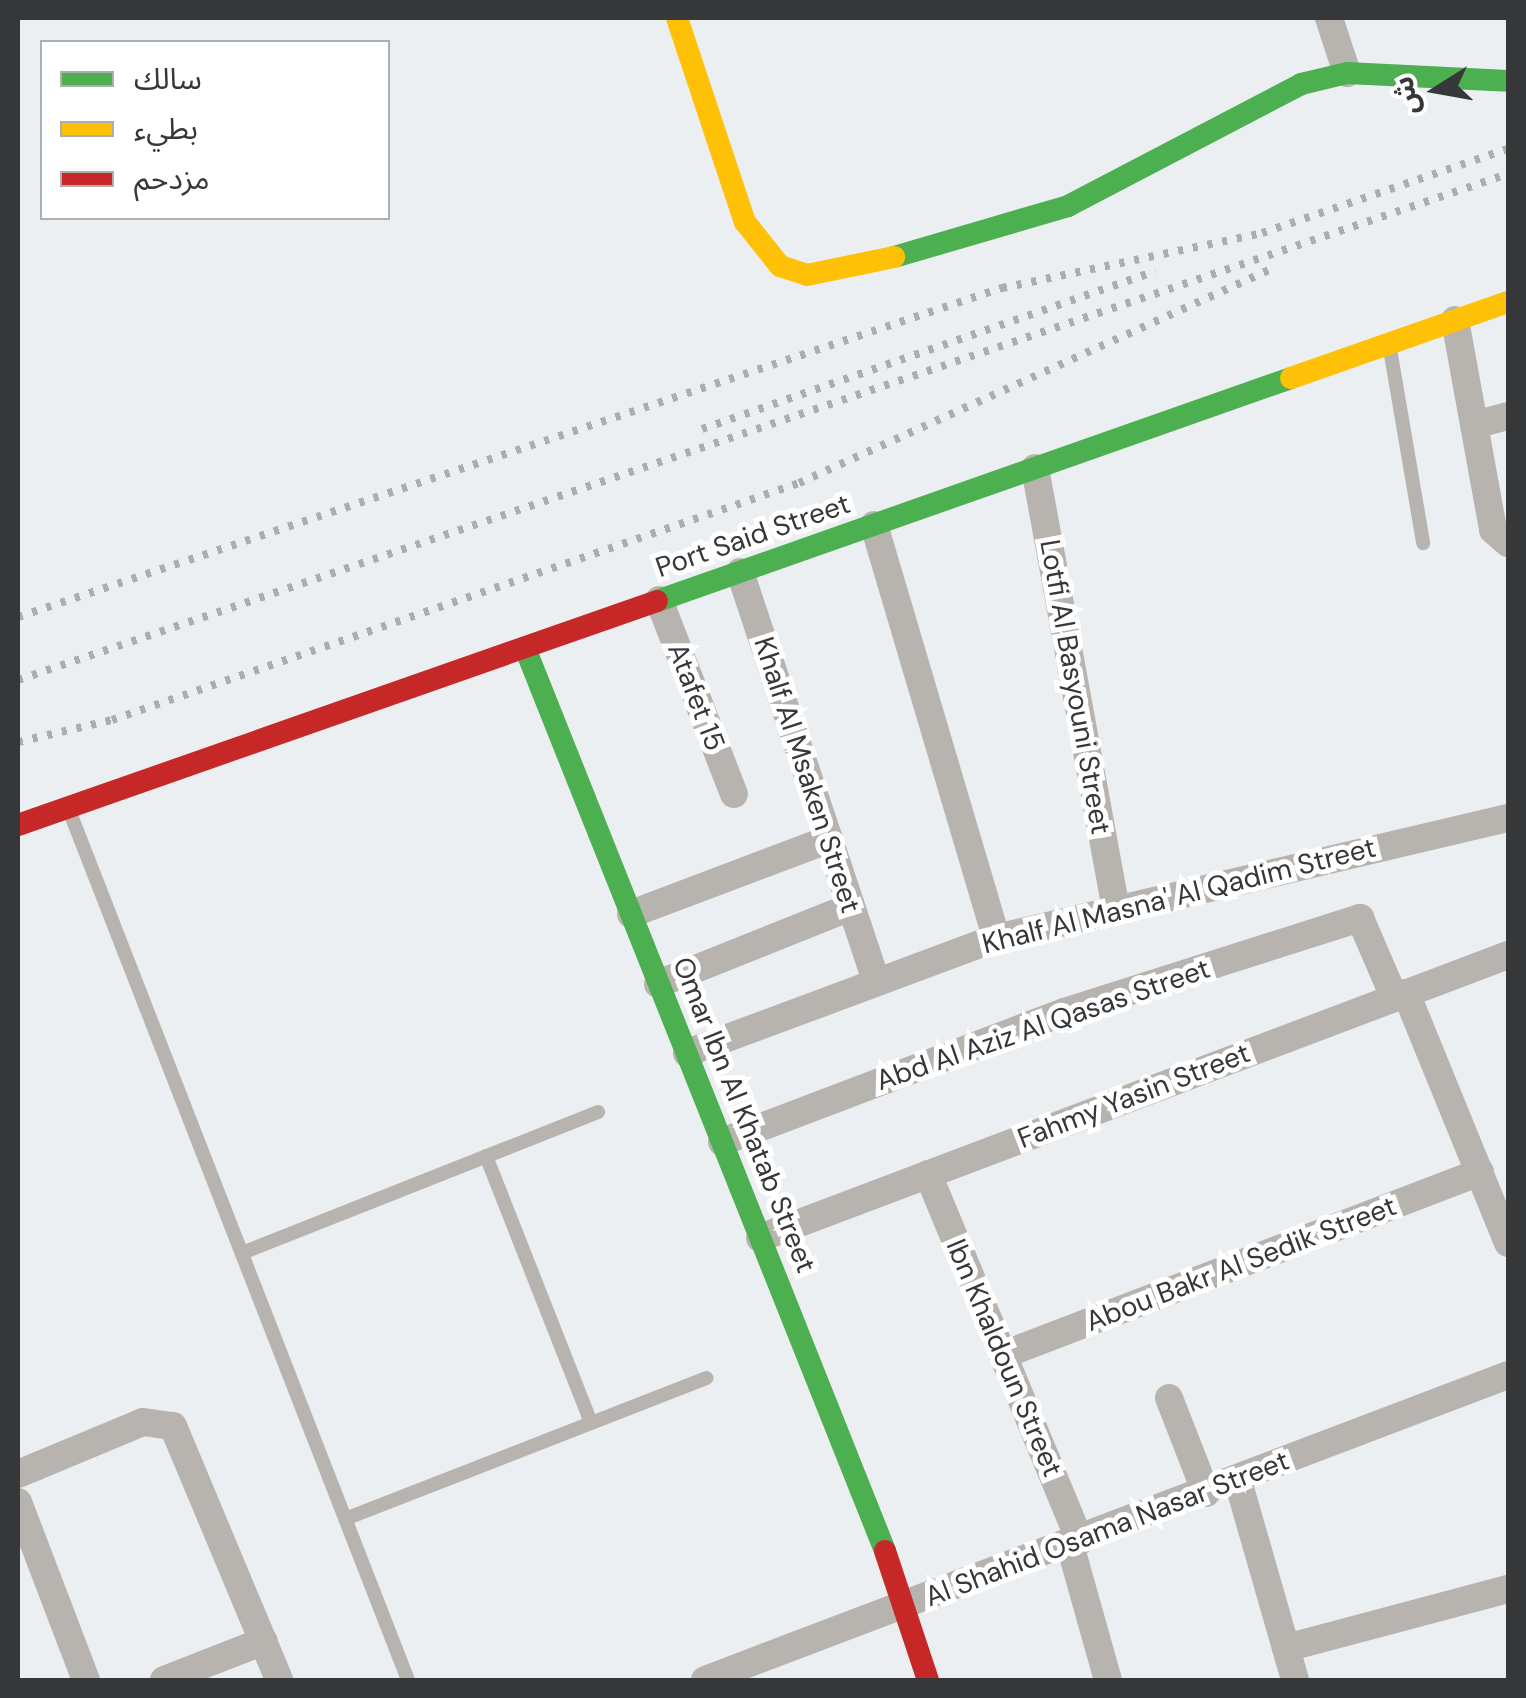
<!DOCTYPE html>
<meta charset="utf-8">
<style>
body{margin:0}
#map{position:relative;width:1526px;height:1698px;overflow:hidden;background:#eceff2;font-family:"DM Sans","Noto Sans Arabic",sans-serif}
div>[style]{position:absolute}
.lane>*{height:14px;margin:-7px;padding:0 7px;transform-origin:7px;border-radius:7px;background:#b7b4af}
.street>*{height:28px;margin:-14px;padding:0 14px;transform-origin:14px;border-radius:14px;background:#b7b4af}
.fast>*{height:22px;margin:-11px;padding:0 11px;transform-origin:11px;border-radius:11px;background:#4caf50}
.slow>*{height:22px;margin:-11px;padding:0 11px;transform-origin:11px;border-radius:11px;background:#ffc107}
.jam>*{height:22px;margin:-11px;padding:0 11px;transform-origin:11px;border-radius:11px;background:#c62828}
.rail>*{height:8px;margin-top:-4px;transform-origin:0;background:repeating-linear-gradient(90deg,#adadab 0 5px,transparent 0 15px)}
span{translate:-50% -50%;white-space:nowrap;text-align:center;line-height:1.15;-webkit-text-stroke:10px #fff;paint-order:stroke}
.street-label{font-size:28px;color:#353739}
.frame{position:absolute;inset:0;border:20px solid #353739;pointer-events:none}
.legend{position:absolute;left:40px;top:40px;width:350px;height:180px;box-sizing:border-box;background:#fff;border:2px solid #aeafb0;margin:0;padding:12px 18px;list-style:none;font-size:30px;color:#353739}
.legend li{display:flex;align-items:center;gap:20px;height:50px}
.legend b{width:50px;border:2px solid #aeafb0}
.north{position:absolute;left:1386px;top:40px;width:100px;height:100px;-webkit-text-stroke:8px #fff;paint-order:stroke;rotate:259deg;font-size:28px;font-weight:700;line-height:40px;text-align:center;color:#353739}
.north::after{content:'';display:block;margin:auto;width:35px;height:45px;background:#353739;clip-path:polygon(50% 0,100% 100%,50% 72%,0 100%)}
</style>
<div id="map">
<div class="lane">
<div style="left:1390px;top:349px;width:197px;rotate:80.3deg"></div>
<div style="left:69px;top:810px;width:934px;rotate:68.71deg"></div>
<div style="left:486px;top:1156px;width:287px;rotate:68.5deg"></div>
<div style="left:242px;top:1253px;width:383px;rotate:-21.6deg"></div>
<div style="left:345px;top:1519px;width:388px;rotate:-21.3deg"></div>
</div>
<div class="street">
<div style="left:1329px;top:18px;width:58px;rotate:71.9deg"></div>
<div style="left:1455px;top:320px;width:213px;rotate:79.7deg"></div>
<div style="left:1493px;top:530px;width:20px;rotate:41deg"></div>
<div style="left:1474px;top:425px;width:35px;rotate:-15deg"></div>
<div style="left:1035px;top:468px;width:445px;rotate:79.6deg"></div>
<div style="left:874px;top:525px;width:431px;rotate:73.5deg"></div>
<div style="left:740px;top:572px;width:428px;rotate:71.6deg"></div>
<div style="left:659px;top:600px;width:208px;rotate:68.9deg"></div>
<div style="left:631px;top:914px;width:212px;rotate:-20.7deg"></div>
<div style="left:658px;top:984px;width:208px;rotate:-21.8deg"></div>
<div style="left:1406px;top:993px;width:270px;rotate:67.8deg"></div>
<div style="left:687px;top:1053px;width:330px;rotate:-20.4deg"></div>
<div style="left:996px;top:938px;width:526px;rotate:-13.19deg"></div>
<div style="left:722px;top:1142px;width:366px;rotate:-20.8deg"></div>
<div style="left:1064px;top:1012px;width:311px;rotate:-17.6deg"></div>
<div style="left:1360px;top:918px;width:86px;rotate:66.7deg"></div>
<div style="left:928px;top:1174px;width:397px;rotate:67.5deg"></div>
<div style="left:760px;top:1238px;width:800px;rotate:-20.72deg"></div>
<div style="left:1003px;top:1355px;width:511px;rotate:-20.99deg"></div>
<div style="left:1169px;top:1398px;width:102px;rotate:68.7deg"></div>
<div style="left:18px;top:1474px;width:135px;rotate:-22.6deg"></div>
<div style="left:143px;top:1422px;width:30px;rotate:8deg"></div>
<div style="left:173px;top:1426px;width:275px;rotate:67.3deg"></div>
<div style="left:1238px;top:1481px;width:207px;rotate:74deg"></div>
<div style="left:18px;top:1502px;width:191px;rotate:69.1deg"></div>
<div style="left:1070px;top:1545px;width:140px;rotate:74.3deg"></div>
<div style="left:1286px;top:1648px;width:230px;rotate:-14.9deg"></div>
<div style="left:164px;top:1680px;width:107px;rotate:-21.3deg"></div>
<div style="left:705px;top:1680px;width:859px;rotate:-20.8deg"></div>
</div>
<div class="fast">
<div style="left:894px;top:257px;width:181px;rotate:-16.3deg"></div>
<div style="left:1068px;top:206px;width:263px;rotate:-27.6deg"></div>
<div style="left:1301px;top:84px;width:47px;rotate:-13.4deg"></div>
<div style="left:1347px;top:73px;width:161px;rotate:2.8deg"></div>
<div style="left:657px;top:601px;width:672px;rotate:-19.38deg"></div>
<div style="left:525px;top:648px;width:972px;rotate:68.26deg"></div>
</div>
<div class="slow">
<div style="left:677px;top:18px;width:215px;rotate:71.6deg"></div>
<div style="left:745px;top:222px;width:56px;rotate:51.5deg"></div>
<div style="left:780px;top:266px;width:28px;rotate:18deg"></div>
<div style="left:807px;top:275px;width:89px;rotate:-11.7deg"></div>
<div style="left:1291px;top:378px;width:230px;rotate:-19.3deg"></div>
</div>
<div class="jam">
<div style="left:18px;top:825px;width:677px;rotate:-19.32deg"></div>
<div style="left:885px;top:1551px;width:136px;rotate:71.6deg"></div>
</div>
<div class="rail">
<div style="left:702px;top:429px;width:480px;rotate:-19.2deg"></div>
<div style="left:18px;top:617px;width:1038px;rotate:-18.49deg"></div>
<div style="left:1002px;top:288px;width:266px;rotate:-11.9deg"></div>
<div style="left:1262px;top:233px;width:260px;rotate:-18.9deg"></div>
<div style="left:18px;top:680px;width:1574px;rotate:-18.76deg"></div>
<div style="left:18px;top:742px;width:97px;rotate:-13.2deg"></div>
<div style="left:112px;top:720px;width:727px;rotate:-19.03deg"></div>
<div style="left:799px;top:483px;width:516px;rotate:-24.38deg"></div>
</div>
<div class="street-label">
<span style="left:753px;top:536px;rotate:-19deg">Port Said Street</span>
<span style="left:1075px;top:687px;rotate:80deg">Lotfi Al Basyouni Street</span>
<span style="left:696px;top:697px;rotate:69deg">Atafet 15</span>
<span style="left:807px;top:775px;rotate:72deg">Khalf Al Msaken Street</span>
<span style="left:1179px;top:896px;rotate:-14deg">Khalf Al Masna' Al Qadim Street</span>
<span style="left:1043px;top:1025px;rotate:-19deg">Abd Al Aziz Al Qasas Street</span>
<span style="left:1134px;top:1096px;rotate:-21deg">Fahmy Yasin Street</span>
<span style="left:744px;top:1115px;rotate:68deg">Omar Ibn Al Khatab Street</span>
<span style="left:1241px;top:1264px;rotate:-21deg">Abou Bakr Al Sedik Street</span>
<span style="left:1004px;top:1358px;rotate:67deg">Ibn Khaldoun Street</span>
<span style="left:1107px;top:1529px;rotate:-21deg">Al Shahid Osama Nasar Street</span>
</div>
<div class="frame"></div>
<ul class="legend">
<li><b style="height:12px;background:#4caf50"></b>سالك</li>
<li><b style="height:12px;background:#ffc107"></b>بطيء</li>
<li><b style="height:12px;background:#c62828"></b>مزدحم</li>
</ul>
<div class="north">ش</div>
</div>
